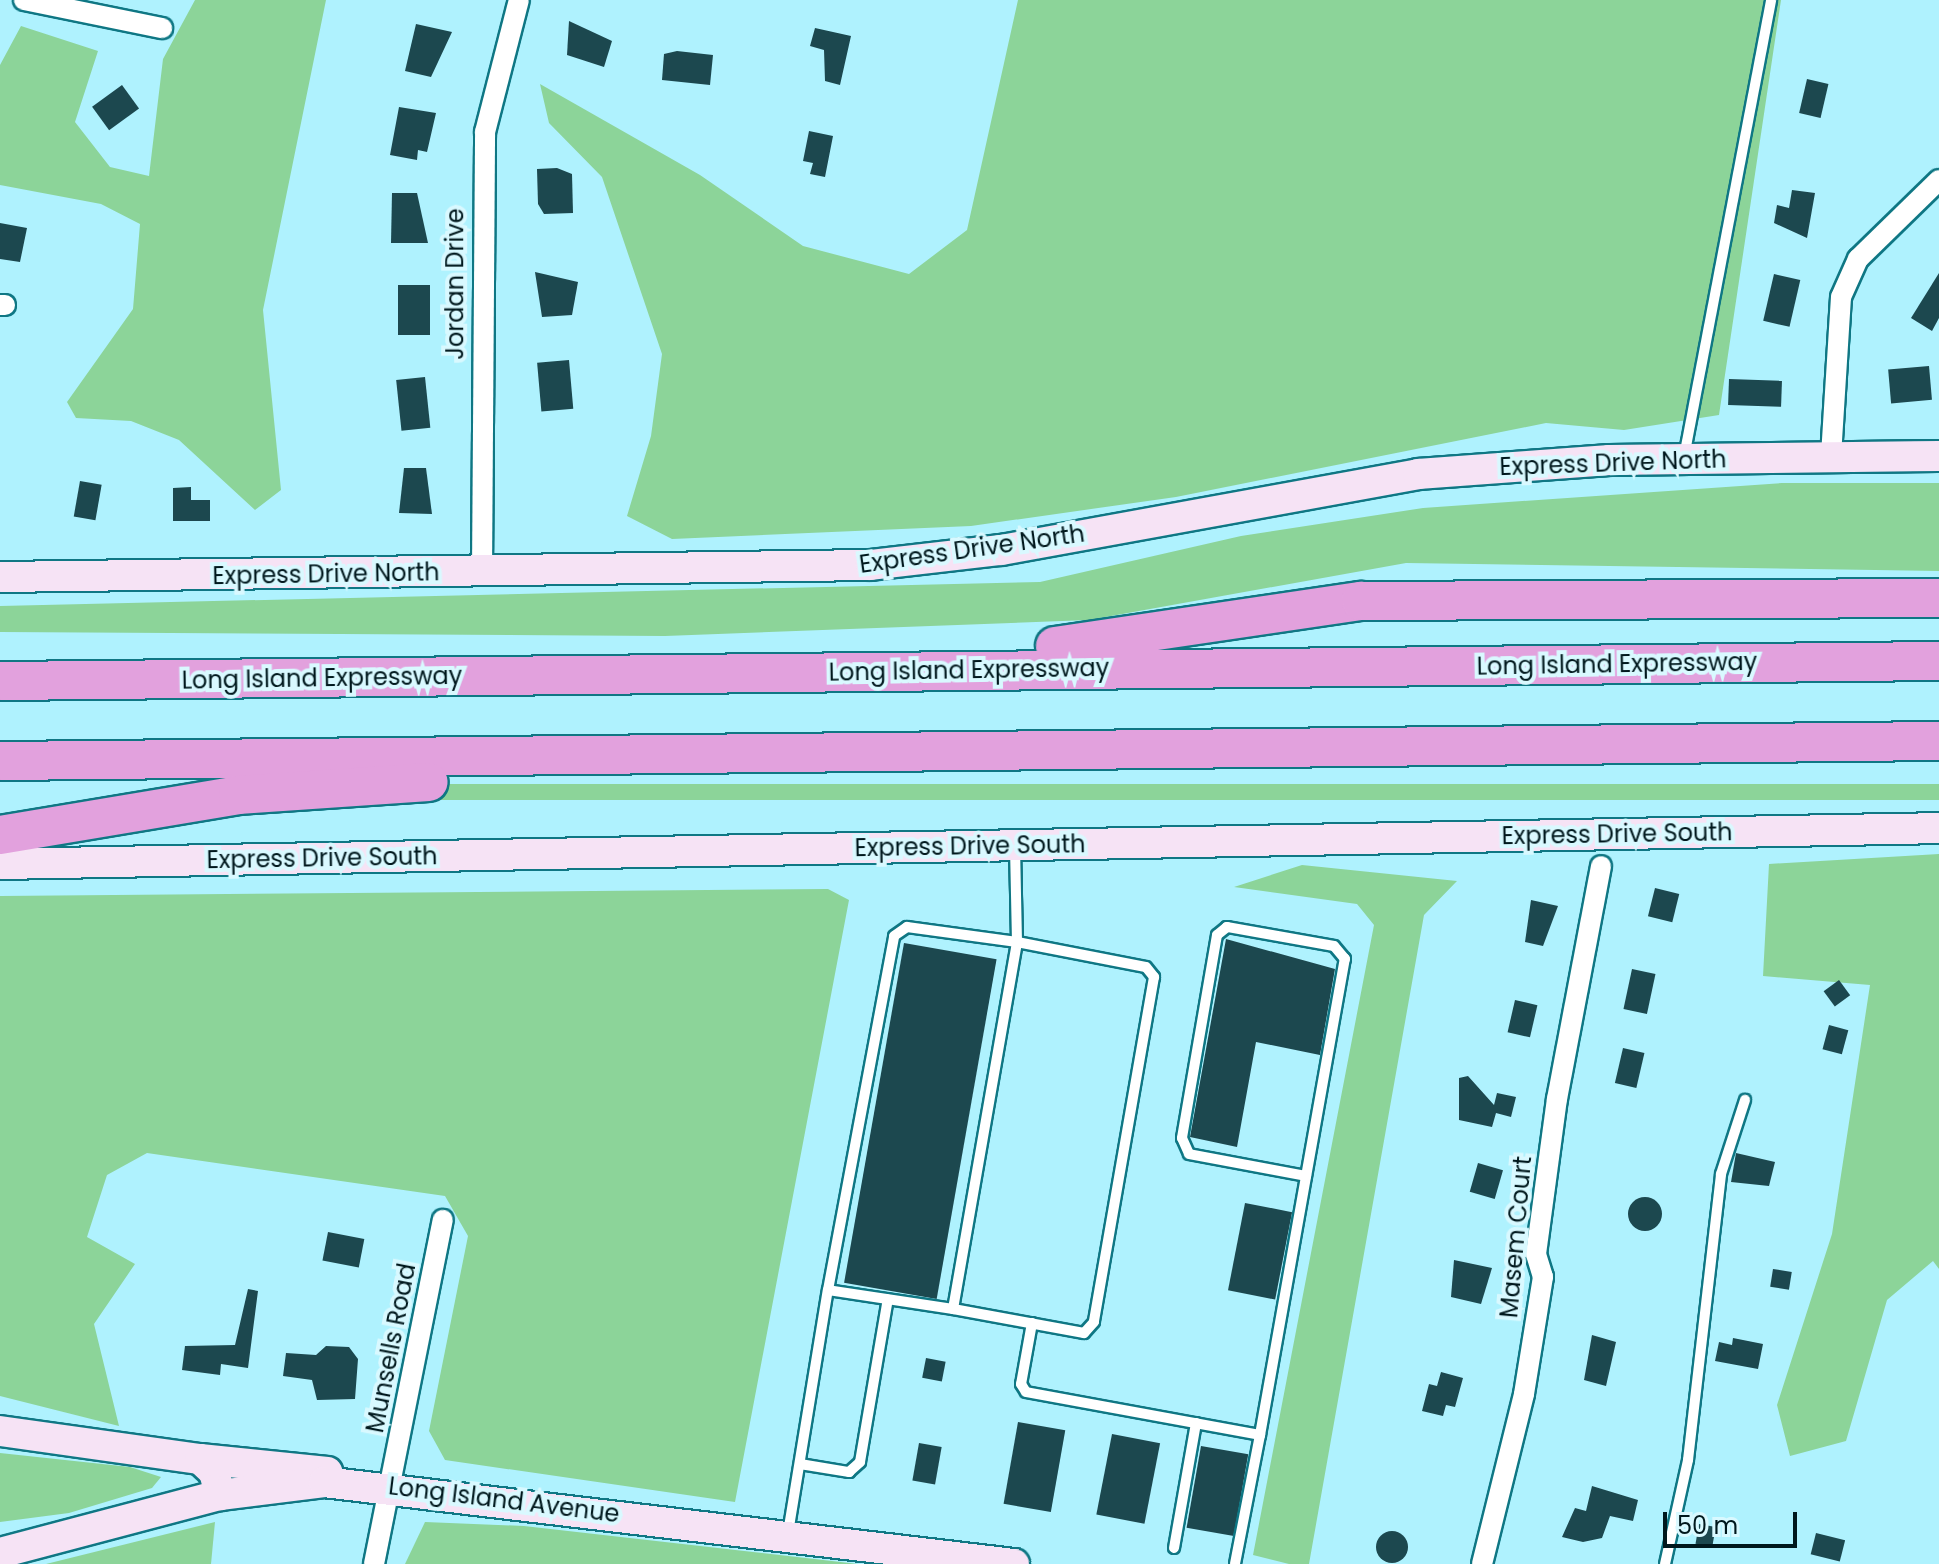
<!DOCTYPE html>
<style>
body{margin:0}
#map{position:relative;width:1939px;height:1564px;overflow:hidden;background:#aff2fe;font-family:Poppins,sans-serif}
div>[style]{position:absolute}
.green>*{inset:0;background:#8cd499;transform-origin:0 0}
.building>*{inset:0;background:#1c484f;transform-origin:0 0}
.round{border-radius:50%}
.roads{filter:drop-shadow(2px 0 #0f7784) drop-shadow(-2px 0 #0f7784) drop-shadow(0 2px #0f7784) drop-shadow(0 -2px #0f7784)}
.lane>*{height:10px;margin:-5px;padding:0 5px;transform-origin:5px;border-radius:5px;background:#fff}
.street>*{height:20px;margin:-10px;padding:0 10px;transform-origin:10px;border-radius:10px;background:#fff}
.secondary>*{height:30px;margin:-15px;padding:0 15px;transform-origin:15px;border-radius:15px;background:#f6e3f5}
.highway>*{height:38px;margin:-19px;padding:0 19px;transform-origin:19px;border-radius:19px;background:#e2a1dd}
span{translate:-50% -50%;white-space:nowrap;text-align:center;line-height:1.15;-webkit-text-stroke:8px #d9f9ff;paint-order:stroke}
.street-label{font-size:24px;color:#00181d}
.scale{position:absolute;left:1663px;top:1512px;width:134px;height:36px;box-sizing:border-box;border:4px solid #00181d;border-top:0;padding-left:10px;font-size:24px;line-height:28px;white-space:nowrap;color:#00181d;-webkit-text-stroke:6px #d9f9ff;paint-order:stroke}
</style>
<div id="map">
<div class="green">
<div style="clip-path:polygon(195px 0,326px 0,263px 310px,281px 490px,255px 510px,179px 440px,131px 421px,76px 418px,67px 402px,133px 309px,140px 224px,101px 204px,0 185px,0 65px,21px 26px,98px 51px,75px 122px,110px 167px,149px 176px,163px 59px)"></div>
<div style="clip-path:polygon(1018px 0,1781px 0,1719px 415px,1624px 430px,1546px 423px,1176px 497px,971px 526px,672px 539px,627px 516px,651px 436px,662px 354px,602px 177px,549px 123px,540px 84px,700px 175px,803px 246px,909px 274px,967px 230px)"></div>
<div style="clip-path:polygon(1782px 483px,1939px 483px,1939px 571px,1406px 563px,1089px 620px,665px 636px,0 632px,0 606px,1040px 582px,1241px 536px,1423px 508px)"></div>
<div style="left:1939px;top:784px;width:16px;height:1592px;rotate:90deg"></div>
<div style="clip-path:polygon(1939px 854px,1939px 1269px,1933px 1261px,1887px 1300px,1846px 1441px,1790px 1456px,1777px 1405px,1832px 1234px,1870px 985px,1763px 976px,1769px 864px)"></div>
<div style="clip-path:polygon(1302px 865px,1457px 881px,1424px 915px,1309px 1564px,1289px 1564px,1253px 1555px,1374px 925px,1357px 904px,1234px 887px)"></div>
<div style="clip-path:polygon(828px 889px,849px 900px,735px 1502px,445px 1460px,429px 1431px,468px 1236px,445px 1196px,147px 1153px,107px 1175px,87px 1237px,135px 1264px,94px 1324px,119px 1426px,0 1396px,0 896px)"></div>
<div style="clip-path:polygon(0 1453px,130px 1467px,161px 1477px,152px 1488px,69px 1513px,0 1522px)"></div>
<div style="clip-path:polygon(215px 1522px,211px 1564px,46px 1564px)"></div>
<div style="clip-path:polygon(425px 1522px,524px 1526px,858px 1564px,405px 1564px)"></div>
</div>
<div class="building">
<div style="clip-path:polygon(569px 21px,612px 41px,604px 67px,567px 55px)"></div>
<div style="clip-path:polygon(416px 24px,452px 32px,431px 77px,405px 71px)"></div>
<div style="clip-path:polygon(815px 28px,851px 36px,840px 85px,825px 81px,824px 50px,810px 46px)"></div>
<div style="clip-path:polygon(677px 51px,713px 55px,710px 85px,662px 80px,664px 54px)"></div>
<div style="left:1807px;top:79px;width:22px;height:35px;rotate:13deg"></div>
<div style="left:122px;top:85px;width:29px;height:37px;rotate:54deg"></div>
<div style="clip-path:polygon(399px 107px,436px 113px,427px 152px,418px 150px,417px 160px,390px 155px)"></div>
<div style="clip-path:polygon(809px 131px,833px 136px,825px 177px,810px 174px,813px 163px,803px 161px)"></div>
<div style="clip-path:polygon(557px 168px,572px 174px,573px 213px,544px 214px,538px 204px,537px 169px)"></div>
<div style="clip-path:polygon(1792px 190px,1815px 193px,1807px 238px,1774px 223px,1777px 205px,1789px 208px)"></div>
<div style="clip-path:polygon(392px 193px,417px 193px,428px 243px,391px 243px)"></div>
<div style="clip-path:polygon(0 223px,27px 228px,20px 262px,0 259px)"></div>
<div style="clip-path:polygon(535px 272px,578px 282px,572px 315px,542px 317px)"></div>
<div style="clip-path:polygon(1939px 273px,1939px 318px,1932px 331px,1911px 318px)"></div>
<div style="left:1774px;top:274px;width:27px;height:48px;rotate:13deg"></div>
<div style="left:398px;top:285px;width:32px;height:50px"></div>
<div style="left:569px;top:360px;width:49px;height:32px;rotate:85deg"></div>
<div style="left:1929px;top:366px;width:34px;height:41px;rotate:85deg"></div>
<div style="left:425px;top:377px;width:51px;height:29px;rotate:84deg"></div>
<div style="left:1729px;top:379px;width:53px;height:26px;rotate:2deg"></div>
<div style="clip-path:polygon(404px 468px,426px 468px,432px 514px,399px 513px)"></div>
<div style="left:80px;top:481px;width:22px;height:36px;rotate:10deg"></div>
<div style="clip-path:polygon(191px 487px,191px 500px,210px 500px,210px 521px,173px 521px,173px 488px)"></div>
<div style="left:1655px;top:888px;width:25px;height:29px;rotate:14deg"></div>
<div style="clip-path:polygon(1531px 900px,1558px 906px,1543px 946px,1525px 942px)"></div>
<div style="clip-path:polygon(1226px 939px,1335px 969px,1320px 1055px,1256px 1042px,1237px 1147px,1190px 1137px)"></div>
<div style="left:904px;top:943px;width:94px;height:345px;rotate:10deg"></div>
<div style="left:1632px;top:969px;width:24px;height:41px;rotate:12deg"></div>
<div style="left:1839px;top:980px;width:19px;height:19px;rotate:54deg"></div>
<div style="left:1515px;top:1000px;width:23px;height:33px;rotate:13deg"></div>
<div style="left:1829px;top:1025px;width:20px;height:25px;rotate:15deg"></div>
<div style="left:1623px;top:1048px;width:22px;height:36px;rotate:13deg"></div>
<div style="clip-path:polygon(1468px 1076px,1494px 1105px,1497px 1093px,1516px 1097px,1511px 1117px,1496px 1113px,1492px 1127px,1459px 1120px,1459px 1078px)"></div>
<div style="clip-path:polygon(1736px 1153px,1775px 1162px,1769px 1186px,1731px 1182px)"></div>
<div style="left:1478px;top:1163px;width:26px;height:30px;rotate:16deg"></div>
<div class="round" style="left:1628px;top:1197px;width:34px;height:34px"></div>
<div style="left:1245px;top:1203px;width:48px;height:89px;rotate:11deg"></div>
<div style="left:328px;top:1232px;width:37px;height:29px;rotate:11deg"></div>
<div style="clip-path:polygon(1454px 1260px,1492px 1268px,1481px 1304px,1451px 1297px)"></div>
<div style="left:1773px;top:1269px;width:19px;height:18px;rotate:9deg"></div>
<div style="clip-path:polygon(248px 1289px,258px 1291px,248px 1368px,221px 1364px,220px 1375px,182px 1370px,185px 1346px,235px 1345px)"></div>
<div style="clip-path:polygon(1592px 1335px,1616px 1342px,1606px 1386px,1584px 1380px)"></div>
<div style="clip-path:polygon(1733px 1338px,1763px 1344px,1758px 1369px,1715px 1361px,1719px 1342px,1732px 1345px)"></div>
<div style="clip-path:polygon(326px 1346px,349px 1347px,358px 1359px,355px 1399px,317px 1400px,312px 1380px,283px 1376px,286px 1353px,316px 1355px)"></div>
<div style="left:926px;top:1358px;width:20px;height:20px;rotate:11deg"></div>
<div style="clip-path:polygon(1441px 1372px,1463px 1378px,1455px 1407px,1446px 1405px,1443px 1416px,1422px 1411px,1429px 1384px,1437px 1386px)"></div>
<div style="left:1018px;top:1422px;width:48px;height:83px;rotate:10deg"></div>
<div style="left:1112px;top:1434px;width:49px;height:82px;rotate:11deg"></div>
<div style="left:919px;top:1443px;width:23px;height:38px;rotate:10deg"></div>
<div style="left:1201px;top:1446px;width:48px;height:83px;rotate:10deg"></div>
<div style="clip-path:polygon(1592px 1486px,1638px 1500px,1633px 1521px,1610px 1516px,1602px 1538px,1583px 1542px,1562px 1537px,1575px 1508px,1586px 1511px)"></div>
<div style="left:1699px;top:1524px;width:17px;height:20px;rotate:10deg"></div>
<div class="round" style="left:1376px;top:1531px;width:32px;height:32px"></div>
<div style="left:1816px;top:1533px;width:30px;height:22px;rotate:14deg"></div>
</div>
<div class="roads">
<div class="lane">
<div style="left:1684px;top:457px;width:465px;rotate:-79.2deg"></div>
<div style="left:953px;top:1309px;width:126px;rotate:-171.4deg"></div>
<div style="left:828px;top:1290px;width:360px;rotate:-79.4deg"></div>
<div style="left:894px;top:936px;width:16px;rotate:-35deg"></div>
<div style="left:907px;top:927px;width:111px;rotate:7.8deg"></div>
<div style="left:1017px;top:942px;width:131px;rotate:11deg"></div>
<div style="left:1146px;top:967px;width:13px;rotate:51deg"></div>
<div style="left:1154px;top:977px;width:350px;rotate:99.9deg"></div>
<div style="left:1094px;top:1322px;width:15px;rotate:132deg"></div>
<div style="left:1084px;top:1333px;width:133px;rotate:-169.6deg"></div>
<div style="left:953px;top:1309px;width:373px;rotate:-80.1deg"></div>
<div style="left:1017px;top:942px;width:95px;rotate:-91.2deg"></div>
<div style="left:1032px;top:1323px;width:62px;rotate:100.2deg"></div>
<div style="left:1021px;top:1384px;width:9px;rotate:58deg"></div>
<div style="left:1026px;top:1392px;width:238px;rotate:10.4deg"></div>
<div style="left:1260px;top:1435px;width:131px;rotate:101deg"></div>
<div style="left:1260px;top:1435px;width:484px;rotate:-79.9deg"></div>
<div style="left:1345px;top:959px;width:17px;rotate:-130deg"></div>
<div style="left:1334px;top:946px;width:109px;rotate:-169.9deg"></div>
<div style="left:1227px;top:927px;width:13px;rotate:141deg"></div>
<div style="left:1217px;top:935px;width:206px;rotate:99.8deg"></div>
<div style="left:1182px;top:1138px;width:17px;rotate:66deg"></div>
<div style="left:1189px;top:1154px;width:119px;rotate:10.6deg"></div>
<div style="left:800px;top:1464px;width:50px;rotate:9.3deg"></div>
<div style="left:849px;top:1472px;width:15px;rotate:-42deg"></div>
<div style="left:860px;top:1462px;width:165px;rotate:-80.3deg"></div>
<div style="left:788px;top:1533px;width:246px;rotate:-80.7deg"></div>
<div style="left:1174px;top:1548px;width:127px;rotate:-80deg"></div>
<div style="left:1665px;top:1564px;width:107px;rotate:-77.5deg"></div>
<div style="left:1688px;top:1460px;width:288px;rotate:-83.4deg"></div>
<div style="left:1721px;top:1174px;width:78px;rotate:-72deg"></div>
</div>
<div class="street">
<div style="left:24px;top:0;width:141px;rotate:11.5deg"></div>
<div style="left:0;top:305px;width:5px"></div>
<div style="left:1831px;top:456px;width:159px;rotate:-86.4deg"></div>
<div style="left:1841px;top:297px;width:42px;rotate:-65.9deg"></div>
<div style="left:1858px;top:259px;width:113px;rotate:-44.3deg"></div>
<div style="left:482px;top:572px;width:440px;rotate:-89.6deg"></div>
<div style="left:485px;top:132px;width:136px;rotate:-75.6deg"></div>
<div style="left:374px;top:1564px;width:351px;rotate:-78.7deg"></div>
<div style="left:1482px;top:1564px;width:175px;rotate:-76.1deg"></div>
<div style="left:1524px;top:1394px;width:119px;rotate:-80.8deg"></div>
<div style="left:1543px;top:1277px;width:24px;rotate:-107deg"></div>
<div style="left:1536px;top:1254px;width:156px;rotate:-82.3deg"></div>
<div style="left:1557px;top:1099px;width:237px;rotate:-79.3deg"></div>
</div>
<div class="secondary">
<div style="left:0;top:577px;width:871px;rotate:-0.79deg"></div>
<div style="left:871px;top:565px;width:131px;rotate:-6.6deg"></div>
<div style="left:1001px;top:550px;width:424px;rotate:-10.3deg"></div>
<div style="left:1418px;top:474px;width:192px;rotate:-4.2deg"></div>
<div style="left:1609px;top:460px;width:330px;rotate:-0.7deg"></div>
<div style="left:0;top:864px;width:1939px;rotate:-1.06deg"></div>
<div style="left:0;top:1431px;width:202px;rotate:8deg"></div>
<div style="left:200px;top:1459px;width:19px;rotate:43deg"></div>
<div style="left:214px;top:1472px;width:24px;rotate:75deg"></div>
<div style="left:200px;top:1459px;width:128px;rotate:5.8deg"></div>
<div style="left:0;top:1553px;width:228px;rotate:-14.8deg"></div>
<div style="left:220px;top:1495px;width:105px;rotate:-7.1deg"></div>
<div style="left:324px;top:1482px;width:695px;rotate:6.78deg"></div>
</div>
<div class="highway">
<div style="left:1055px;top:646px;width:309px;rotate:-8.4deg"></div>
<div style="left:1361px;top:601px;width:578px;rotate:-0.3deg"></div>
<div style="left:0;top:681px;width:1939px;rotate:-0.59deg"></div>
<div style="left:0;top:761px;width:1939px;rotate:-0.59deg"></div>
<div style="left:0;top:835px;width:241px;rotate:-9.5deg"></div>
<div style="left:238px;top:795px;width:191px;rotate:-3.9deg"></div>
</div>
</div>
<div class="street-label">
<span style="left:455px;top:284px;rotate:-90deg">Jordan Drive</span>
<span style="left:1613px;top:463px;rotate:-2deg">Express Drive North</span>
<span style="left:972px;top:549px;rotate:-8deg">Express Drive North</span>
<span style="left:326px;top:574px;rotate:-1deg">Express Drive North</span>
<span style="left:1617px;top:664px;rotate:-1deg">Long Island Expressway</span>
<span style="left:969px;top:670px;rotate:-1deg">Long Island Expressway</span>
<span style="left:322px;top:678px;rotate:-1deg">Long Island Expressway</span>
<span style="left:1617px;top:834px;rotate:-1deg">Express Drive South</span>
<span style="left:970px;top:846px;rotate:-1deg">Express Drive South</span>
<span style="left:322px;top:858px;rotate:-1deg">Express Drive South</span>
<span style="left:1516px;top:1237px;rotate:-85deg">Masem Court</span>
<span style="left:391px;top:1348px;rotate:-79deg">Munsells Road</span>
<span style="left:504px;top:1500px;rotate:7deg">Long Island Avenue</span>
</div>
<div class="scale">50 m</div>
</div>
